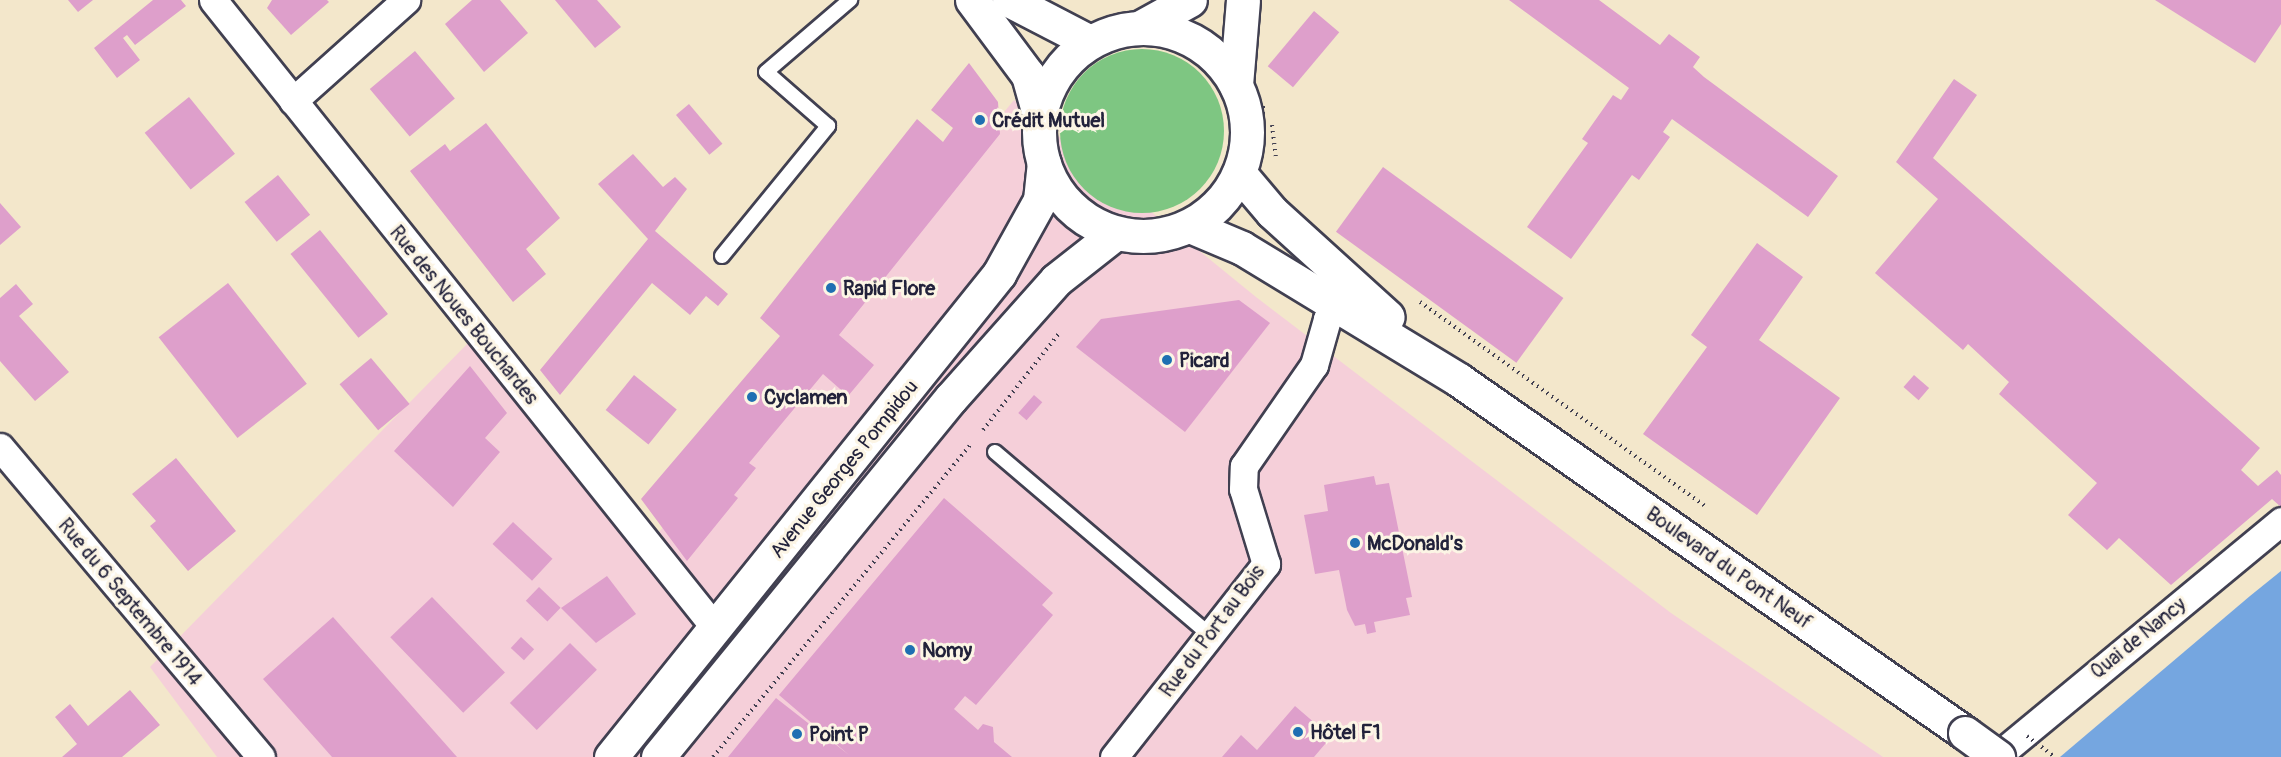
<!DOCTYPE html>
<meta charset="utf-8">
<style>
body{margin:0}
#map{position:relative;width:2281px;height:757px;overflow:hidden;background:#f3e7cb;font-family:Pangolin,sans-serif}
div>[style]{position:absolute}
.built>*{inset:0;background:#f5cfd9}
.green>*{inset:0;background:#7ec682}
.round{border-radius:50%}
.water>*{inset:0;background:#75a6e0}
.building>*{inset:0;background:#de9fcb;transform-origin:0 0}
.path>*{height:4px;margin-top:-2px;transform-origin:0;background:repeating-linear-gradient(90deg,#414051 0 1.5px,transparent 0 6px)}
.roads{filter:drop-shadow(2px 0 #414051) drop-shadow(-2px 0 #414051) drop-shadow(0 2px #414051) drop-shadow(0 -2px #414051)}
.service>*{height:14px;margin:-7px;padding:0 7px;transform-origin:7px;border-radius:7px;background:#fff}
.minor>*{height:27px;margin:-13.5px;padding:0 13.5px;transform-origin:13.5px;border-radius:13.5px;background:#fff}
.secondary>*{height:33px;margin:-16.5px;padding:0 16.5px;transform-origin:16.5px;border-radius:16.5px;background:#fff}
.primary>*{height:33px;margin:-16.5px;padding:0 16.5px;transform-origin:16.5px;border-radius:16.5px;background:#fff}
.primary>.ring{margin:-16.5px;padding:0;box-sizing:content-box;background:none;border:33px solid #fff;border-radius:50%}
.path-bridge>*{height:4px;margin-top:-2px;transform-origin:0;background:repeating-linear-gradient(90deg,#414051 0 1.5px,transparent 0 6px)}
.bridges{filter:drop-shadow(2px 0 #414051) drop-shadow(-2px 0 #414051) drop-shadow(0 2px #414051) drop-shadow(0 -2px #414051)}
.primary-bridge>*{height:33px;margin:-16.5px;padding:0 16.5px;transform-origin:16.5px;border-radius:16.5px;background:#fff}
.dots>*{width:16px;height:16px;translate:-50% -50%;box-sizing:border-box;border:3px solid #fcf5e5;border-radius:50%}
span{translate:-50% -50%;white-space:nowrap;text-align:center;line-height:1.15;-webkit-text-stroke:6px #fcf5e5;paint-order:stroke}
.poi-label{font-size:20px;color:#22223b;font-weight:700}
.left{translate:0 -50%;text-align:left}
.street-label{font-size:20px;color:#22223b}
</style>
<div id="map">
<div class="built">
<div style="clip-path:polygon(1014px 100px,1256px 297px,1671px 613px,1883px 757px,217px 757px,150px 667px,470px 341px,651px 542px)"></div>
</div>
<div class="green">
<div class="round" style="left:1060px;top:49px;width:164px;height:164px"></div>
</div>
<div class="water">
<div style="clip-path:polygon(2281px 571px,2281px 757px,2060px 757px,2250px 596px)"></div>
</div>
<div class="building">
<div style="clip-path:polygon(68px 0,93px 0,78px 12px)"></div>
<div style="clip-path:polygon(153px 0,181px 0,186px 6px,135px 45px,127px 35px,123px 38px,140px 60px,117px 78px,94px 48px)"></div>
<div style="clip-path:polygon(272px 0,327px 0,329px 2px,291px 35px,267px 8px)"></div>
<div style="clip-path:polygon(472px 0,500px 0,528px 33px,484px 72px,445px 24px)"></div>
<div style="clip-path:polygon(555px 0,597px 0,621px 27px,595px 48px)"></div>
<div style="clip-path:polygon(1509px 0,1599px 0,1660px 45px,1669px 34px,1700px 57px,1693px 67px,1704px 77px,1838px 176px,1808px 217px,1672px 119px,1663px 132px,1670px 137px,1639px 180px,1632px 175px,1571px 259px,1527px 227px,1588px 143px,1582px 139px,1613px 95px,1621px 100px,1629px 88px)"></div>
<div style="clip-path:polygon(2155px 0,2281px 0,2281px 24px,2255px 63px)"></div>
<div style="left:1314px;top:11px;width:33px;height:72px;rotate:40deg"></div>
<div style="left:415px;top:51px;width:62px;height:59px;rotate:50deg"></div>
<div style="clip-path:polygon(969px 63px,998px 102px,1000px 134px,839px 335px,874px 365px,848px 396px,823px 374px,749px 463px,756px 468px,734px 495px,738px 498px,687px 561px,641px 499px,780px 336px,760px 318px,917px 119px,943px 142px,953px 128px,931px 110px)"></div>
<div style="clip-path:polygon(1954px 79px,1977px 95px,1933px 158px,2260px 448px,2241px 470px,2258px 486px,2277px 470px,2281px 475px,2281px 507px,2272px 499px,2171px 585px,2119px 538px,2107px 550px,2068px 515px,2097px 483px,1999px 394px,2009px 382px,1968px 344px,1963px 350px,1875px 273px,1938px 199px,1896px 162px)"></div>
<div style="left:189px;top:97px;width:73px;height:57px;rotate:51deg"></div>
<div style="left:689px;top:104px;width:52px;height:17px;rotate:50deg"></div>
<div style="clip-path:polygon(486px 123px,560px 218px,526px 249px,546px 274px,513px 302px,410px 171px,445px 144px,450px 151px)"></div>
<div style="clip-path:polygon(633px 154px,663px 187px,675px 177px,687px 189px,655px 231px,728px 294px,718px 306px,706px 296px,690px 315px,652px 283px,560px 395px,540px 370px,648px 239px,598px 184px)"></div>
<div style="left:1383px;top:167px;width:223px;height:80px;rotate:36deg"></div>
<div style="left:278px;top:175px;width:51px;height:43px;rotate:51deg"></div>
<div style="clip-path:polygon(0 203px,21px 227px,0 245px)"></div>
<div style="left:320px;top:230px;width:108px;height:38px;rotate:51deg"></div>
<div style="clip-path:polygon(1757px 243px,1803px 277px,1759px 340px,1840px 398px,1757px 515px,1643px 434px,1707px 347px,1691px 335px)"></div>
<div style="left:228px;top:283px;width:128px;height:88px;rotate:52deg"></div>
<div style="clip-path:polygon(16px 284px,33px 304px,19px 316px,69px 372px,35px 401px,0 361px,0 298px)"></div>
<div style="clip-path:polygon(1239px 300px,1270px 323px,1185px 432px,1076px 347px,1101px 319px)"></div>
<div style="left:371px;top:358px;width:60px;height:41px;rotate:50deg"></div>
<div style="clip-path:polygon(470px 366px,507px 413px,485px 438px,500px 452px,453px 507px,394px 451px)"></div>
<div style="left:634px;top:375px;width:55px;height:45px;rotate:39deg"></div>
<div style="left:1914px;top:375px;width:20px;height:16px;rotate:41deg"></div>
<div style="left:1034px;top:395px;width:11px;height:24px;rotate:41deg"></div>
<div style="clip-path:polygon(176px 458px,236px 531px,188px 571px,150px 526px,156px 521px,132px 494px)"></div>
<div style="clip-path:polygon(1374px 476px,1376px 485px,1389px 483px,1412px 597px,1406px 598px,1410px 615px,1374px 622px,1376px 632px,1367px 634px,1365px 624px,1355px 626px,1347px 610px,1339px 570px,1315px 574px,1304px 515px,1328px 511px,1324px 485px)"></div>
<div style="clip-path:polygon(944px 498px,1053px 593px,1042px 605px,1053px 615px,976px 705px,965px 696px,954px 709px,978px 730px,983px 724px,993px 727px,994px 742px,1012px 757px,728px 757px,776px 698px,849px 755px,779px 695px)"></div>
<div style="left:513px;top:522px;width:54px;height:30px;rotate:43deg"></div>
<div style="clip-path:polygon(607px 576px,636px 614px,596px 643px,561px 608px)"></div>
<div style="left:539px;top:587px;width:30px;height:19px;rotate:44deg"></div>
<div style="left:432px;top:597px;width:105px;height:58px;rotate:46deg"></div>
<div style="clip-path:polygon(333px 617px,457px 757px,332px 757px,263px 679px)"></div>
<div style="left:521px;top:637px;width:18px;height:15px;rotate:43deg"></div>
<div style="left:570px;top:643px;width:38px;height:85px;rotate:45deg"></div>
<div style="clip-path:polygon(130px 690px,160px 725px,122px 757px,62px 757px,77px 744px,55px 717px,70px 704px,88px 726px)"></div>
<div style="clip-path:polygon(1295px 706px,1331px 737px,1314px 757px,1222px 757px,1241px 735px,1257px 750px)"></div>
</div>
<div class="path">
<div style="left:1263px;top:106px;width:44px;rotate:90deg"></div>
<div style="left:1272px;top:125px;width:35px;rotate:83deg"></div>
<div style="left:1146px;top:249px;width:19px;rotate:-3deg"></div>
<div style="left:1420px;top:302px;width:352px;rotate:35.6deg"></div>
<div style="left:983px;top:430px;width:125px;rotate:-51.8deg"></div>
<div style="left:713px;top:757px;width:404px;rotate:-50.5deg"></div>
</div>
<div class="roads">
<div class="service">
<div style="left:722px;top:256px;width:168px;rotate:-50.8deg"></div>
<div style="left:828px;top:126px;width:82px;rotate:-138.9deg"></div>
<div style="left:766px;top:72px;width:111px;rotate:-40.6deg"></div>
<div style="left:995px;top:452px;width:284px;rotate:40.4deg"></div>
</div>
<div class="minor">
<div style="left:213px;top:0;width:805px;rotate:51.35deg"></div>
<div style="left:293px;top:101px;width:152px;rotate:-41.8deg"></div>
<div style="left:0;top:447px;width:405px;rotate:49.9deg"></div>
<div style="left:1114px;top:757px;width:246px;rotate:-51.8deg"></div>
<div style="left:1266px;top:564px;width:78px;rotate:-107deg"></div>
<div style="left:1243px;top:489px;width:23px;rotate:-88deg"></div>
<div style="left:1244px;top:466px;width:123px;rotate:-55.3deg"></div>
<div style="left:1314px;top:365px;width:48px;rotate:-74.2deg"></div>
<div style="left:1327px;top:319px;width:19px;rotate:-55deg"></div>
<div style="left:1996px;top:757px;width:370px;rotate:-39.6deg"></div>
</div>
<div class="secondary">
<div style="left:1139px;top:28px;width:58px;rotate:-28.8deg"></div>
<div style="left:1236px;top:85px;width:85px;rotate:-85.3deg"></div>
</div>
<div class="primary">
<div style="left:972px;top:0;width:94px;rotate:53.3deg"></div>
<div style="left:1028px;top:75px;width:45px;rotate:74.4deg"></div>
<div style="left:1009px;top:0;width:91px;rotate:27.4deg"></div>
<div class="ring" style="left:1039px;top:28px;width:175px;height:175px"></div>
<div style="left:1239px;top:173px;width:51px;rotate:49.8deg"></div>
<div style="left:1272px;top:212px;width:156px;rotate:42.2deg"></div>
<div style="left:1190px;top:226px;width:56px;rotate:22.9deg"></div>
<div style="left:1242px;top:248px;width:254px;rotate:31.3deg"></div>
<div style="left:1459px;top:380px;width:617px;rotate:34.9deg"></div>
<div style="left:611px;top:757px;width:620px;rotate:-51.22deg"></div>
<div style="left:999px;top:274px;width:85px;rotate:-61deg"></div>
<div style="left:1040px;top:200px;width:37px;rotate:-84deg"></div>
<div style="left:658px;top:757px;width:463px;rotate:-50.8deg"></div>
<div style="left:951px;top:398px;width:158px;rotate:-48.3deg"></div>
<div style="left:1056px;top:280px;width:76px;rotate:-38.1deg"></div>
</div>
</div>
<div class="path-bridge">
<div style="left:2027px;top:736px;width:35px;rotate:37deg"></div>
</div>
<div class="bridges">
<div class="primary-bridge">
<div style="left:1965px;top:733px;width:41px;rotate:36deg"></div>
</div>
</div>
<div class="dots">
<div style="left:980px;top:120px;background:#1f6fb2"></div>
<div style="left:831px;top:288px;background:#1f6fb2"></div>
<div style="left:1167px;top:360px;background:#1f6fb2"></div>
<div style="left:752px;top:397px;background:#1f6fb2"></div>
<div style="left:1355px;top:543px;background:#1f6fb2"></div>
<div style="left:910px;top:650px;background:#1f6fb2"></div>
<div style="left:1298px;top:732px;background:#1f6fb2"></div>
<div style="left:797px;top:734px;background:#1f6fb2"></div>
</div>
<div class="poi-label">
<span class="left" style="left:992px;top:120px">Crédit Mutuel</span>
<span class="left" style="left:843px;top:288px">Rapid Flore</span>
<span class="left" style="left:1179px;top:360px">Picard</span>
<span class="left" style="left:764px;top:397px">Cyclamen</span>
<span class="left" style="left:1367px;top:543px">McDonald's</span>
<span class="left" style="left:922px;top:650px">Nomy</span>
<span class="left" style="left:1310px;top:732px">Hôtel F1</span>
<span class="left" style="left:809px;top:734px">Point P</span>
</div>
<div class="street-label">
<span style="left:464px;top:315px;rotate:51deg">Rue des Noues Bouchardes</span>
<span style="left:844px;top:469px;rotate:-51deg">Avenue Georges Pompidou</span>
<span style="left:1729px;top:568px;rotate:35deg">Boulevard du Pont Neuf</span>
<span style="left:130px;top:602px;rotate:50deg">Rue du 6 Septembre 1914</span>
<span style="left:1212px;top:631px;rotate:-53deg">Rue du Port au Bois</span>
<span style="left:2138px;top:638px;rotate:-39deg">Quai de Nancy</span>
</div>
</div>
